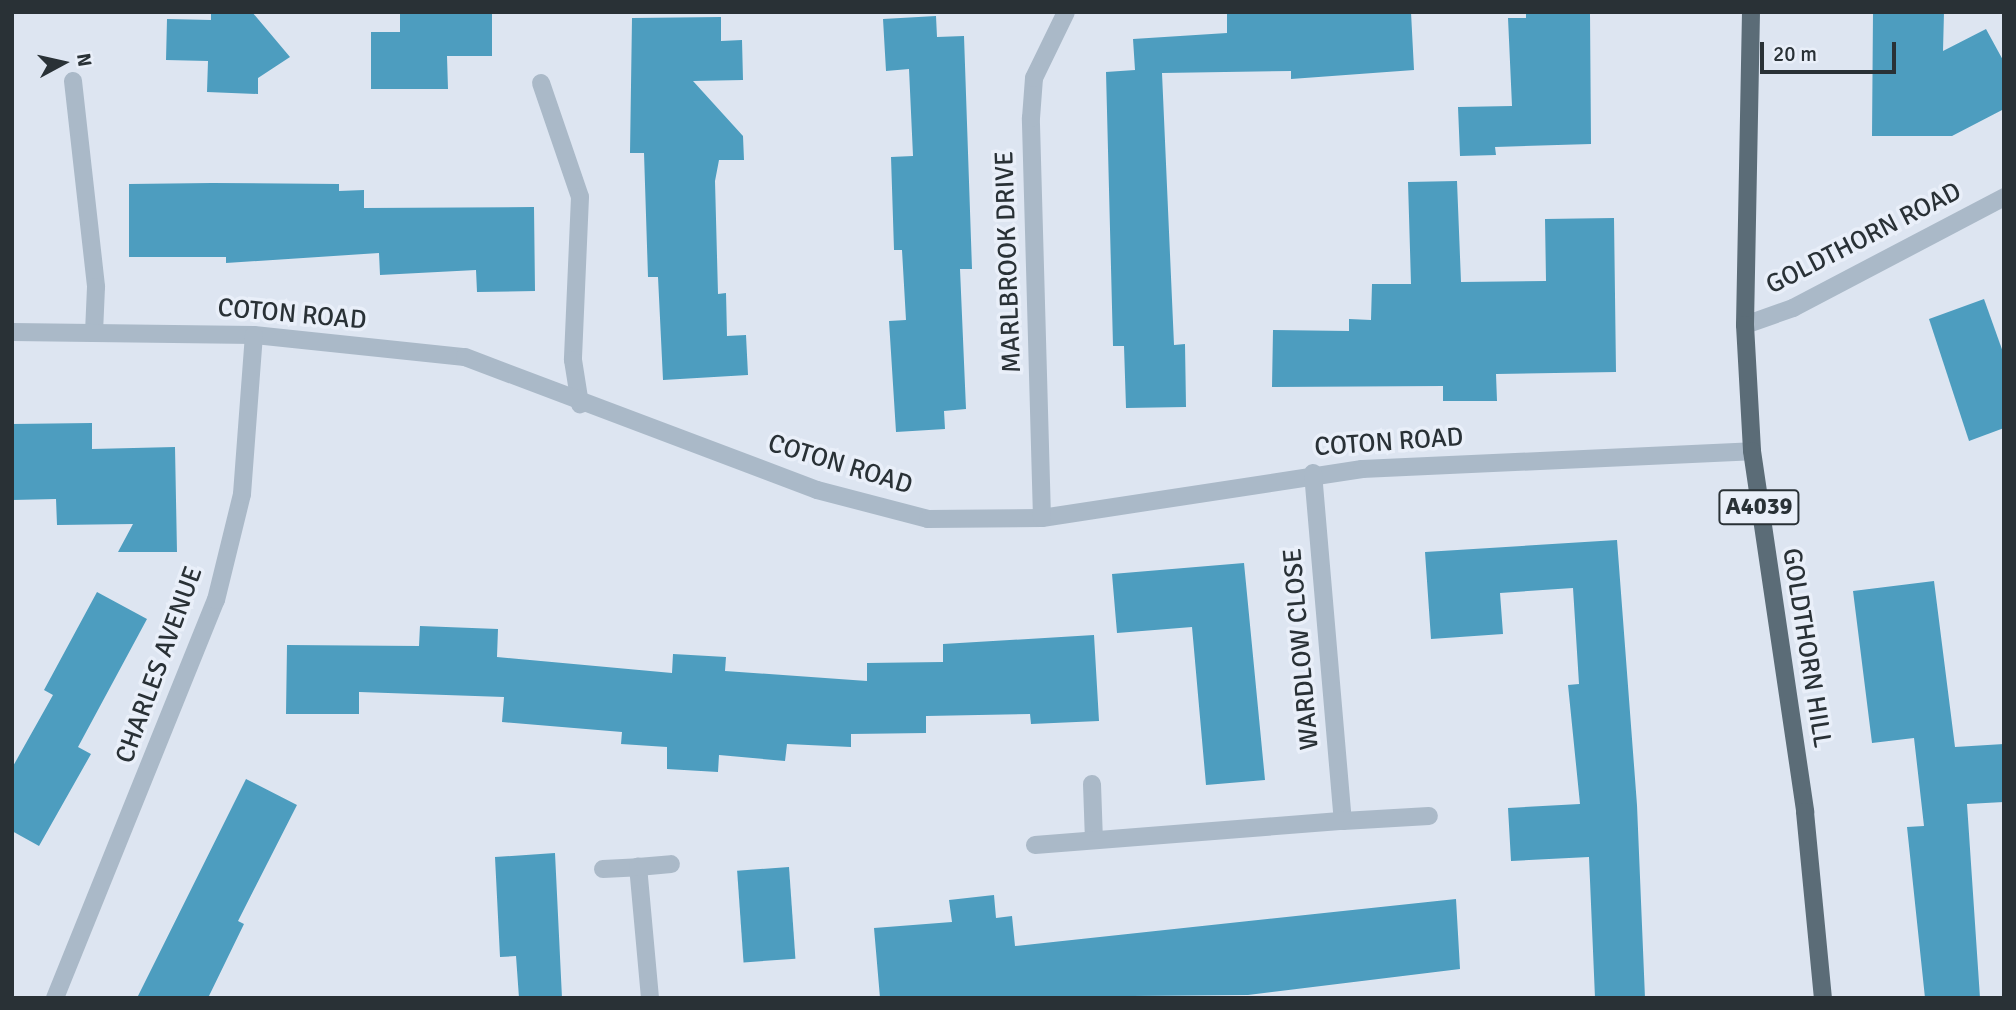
<!DOCTYPE html>
<style>
body{margin:0}
#map{position:relative;width:2016px;height:1010px;overflow:hidden;background:#dde5f1;font-family:Signika,sans-serif}
div>[style]{position:absolute}
.building>*{inset:0;background:#4d9dbf;transform-origin:0 0}
.service>*{height:18px;margin:-9px;padding:0 9px;transform-origin:9px;border-radius:9px;background:#aab9c8}
.minor>*{height:18px;margin:-9px;padding:0 9px;transform-origin:9px;border-radius:9px;background:#aab9c8}
.primary>*{height:18px;margin:-9px;padding:0 9px;transform-origin:9px;border-radius:9px;background:#5b6c77}
span{translate:-50% -50%;white-space:nowrap;text-align:center;line-height:1.15;-webkit-text-stroke:7px #e9eff9;paint-order:stroke}
.shield-label span{padding:2px 5px;background:#e9eff9;border:2px solid;border-radius:5px;-webkit-text-stroke-width:0}
.shield-label{font-size:24px;color:#293136;font-weight:700}
.street-label{font-size:26px;color:#293136}
.frame{position:absolute;inset:0;border:14px solid #293136;pointer-events:none}
.north{position:absolute;left:28px;top:28px;width:70px;height:70px;-webkit-text-stroke:5px #e9eff9;paint-order:stroke;rotate:82deg;font-size:19px;font-weight:700;line-height:28px;text-align:center;color:#293136}
.north::after{content:'';display:block;margin:auto;width:24px;height:32px;background:#293136;clip-path:polygon(50% 0,100% 100%,50% 72%,0 100%)}
.scale{position:absolute;left:1760px;top:42px;width:136px;height:32px;box-sizing:border-box;border:4px solid #293136;border-top:0;padding-left:9px;font-size:21px;line-height:24px;white-space:nowrap;color:#293136;-webkit-text-stroke:5px #e9eff9;paint-order:stroke}
</style>
<div id="map">
<div class="building">
<div style="clip-path:polygon(211px 12px,252px 12px,290px 57px,258px 78px,258px 94px,207px 92px,208px 61px,166px 60px,167px 19px,211px 20px)"></div>
<div style="clip-path:polygon(400px 12px,492px 12px,492px 56px,447px 56px,448px 89px,371px 89px,371px 32px,400px 32px)"></div>
<div style="clip-path:polygon(1227px 12px,1411px 12px,1414px 70px,1291px 79px,1291px 71px,1162px 73px,1174px 345px,1185px 344px,1186px 407px,1126px 408px,1124px 346px,1113px 346px,1106px 72px,1135px 70px,1133px 39px,1227px 33px)"></div>
<div style="clip-path:polygon(1526px 12px,1590px 12px,1591px 144px,1495px 147px,1496px 155px,1460px 156px,1458px 107px,1512px 106px,1508px 18px,1526px 18px)"></div>
<div style="clip-path:polygon(1873px 12px,1944px 12px,1943px 51px,1986px 29px,2004px 62px,2004px 109px,1952px 136px,1872px 136px)"></div>
<div style="clip-path:polygon(936px 16px,937px 37px,964px 36px,972px 269px,960px 269px,966px 409px,944px 411px,945px 429px,896px 432px,889px 321px,906px 320px,902px 250px,894px 250px,891px 157px,913px 156px,909px 69px,886px 71px,883px 19px)"></div>
<div style="clip-path:polygon(721px 17px,721px 41px,742px 40px,743px 80px,693px 81px,743px 136px,744px 160px,719px 160px,715px 181px,718px 294px,726px 293px,727px 336px,746px 335px,748px 375px,663px 380px,658px 277px,648px 277px,644px 153px,630px 153px,632px 18px)"></div>
<div style="clip-path:polygon(1457px 181px,1461px 282px,1546px 281px,1545px 219px,1614px 218px,1616px 372px,1496px 374px,1497px 401px,1443px 401px,1443px 386px,1272px 387px,1273px 330px,1349px 331px,1349px 319px,1371px 320px,1372px 284px,1411px 284px,1408px 182px)"></div>
<div style="clip-path:polygon(212px 183px,339px 184px,339px 191px,364px 190px,364px 208px,534px 207px,535px 291px,477px 292px,476px 270px,380px 275px,379px 253px,226px 263px,226px 257px,129px 257px,129px 184px)"></div>
<div style="clip-path:polygon(1984px 299px,2004px 355px,2004px 428px,1969px 441px,1929px 319px)"></div>
<div style="clip-path:polygon(92px 423px,92px 449px,175px 447px,177px 552px,118px 552px,133px 524px,57px 525px,56px 499px,12px 500px,12px 424px)"></div>
<div style="clip-path:polygon(1617px 540px,1637px 805px,1645px 998px,1595px 998px,1589px 857px,1511px 861px,1508px 808px,1580px 804px,1568px 685px,1579px 684px,1573px 588px,1500px 593px,1503px 634px,1431px 639px,1425px 552px)"></div>
<div style="clip-path:polygon(1244px 563px,1265px 780px,1206px 785px,1192px 627px,1117px 633px,1112px 574px)"></div>
<div style="clip-path:polygon(1934px 581px,1955px 747px,2004px 744px,2004px 802px,1967px 804px,1980px 998px,1925px 998px,1907px 827px,1924px 826px,1914px 738px,1872px 743px,1853px 591px)"></div>
<div style="clip-path:polygon(97px 592px,147px 619px,78px 747px,91px 754px,39px 846px,12px 831px,12px 768px,53px 695px,44px 690px)"></div>
<div style="clip-path:polygon(420px 626px,498px 629px,497px 657px,672px 673px,673px 654px,726px 657px,725px 671px,867px 681px,867px 663px,943px 662px,943px 644px,1094px 635px,1099px 721px,1031px 724px,1030px 714px,926px 716px,926px 733px,851px 734px,851px 747px,787px 744px,785px 761px,719px 755px,718px 772px,667px 769px,667px 747px,621px 744px,622px 732px,502px 722px,504px 697px,359px 692px,359px 714px,286px 714px,287px 645px,419px 646px)"></div>
<div style="clip-path:polygon(246px 779px,297px 805px,238px 921px,244px 924px,208px 998px,137px 998px)"></div>
<div style="clip-path:polygon(555px 853px,562px 998px,519px 998px,516px 956px,500px 957px,495px 857px)"></div>
<div style="left:789px;top:867px;width:92px;height:52px;rotate:86deg"></div>
<div style="clip-path:polygon(994px 895px,996px 918px,1012px 916px,1015px 946px,1456px 899px,1460px 969px,1248px 995px,880px 998px,874px 928px,952px 922px,949px 900px)"></div>
</div>
<div class="service">
<div style="left:73px;top:81px;width:207px;rotate:83.6deg"></div>
<div style="left:96px;top:287px;width:45px;rotate:92.5deg"></div>
<div style="left:541px;top:83px;width:120px;rotate:71.1deg"></div>
<div style="left:580px;top:197px;width:163px;rotate:92.5deg"></div>
<div style="left:573px;top:360px;width:45px;rotate:81deg"></div>
</div>
<div class="minor">
<div style="left:1745px;top:325px;width:51px;rotate:-19.5deg"></div>
<div style="left:1793px;top:308px;width:238px;rotate:-27.7deg"></div>
<div style="left:12px;top:332px;width:242px;rotate:0.7deg"></div>
<div style="left:254px;top:335px;width:212px;rotate:6deg"></div>
<div style="left:465px;top:357px;width:376px;rotate:20.7deg"></div>
<div style="left:817px;top:490px;width:115px;rotate:14.6deg"></div>
<div style="left:928px;top:519px;width:114px;rotate:-0.5deg"></div>
<div style="left:1042px;top:518px;width:324px;rotate:-8.7deg"></div>
<div style="left:1362px;top:469px;width:390px;rotate:-2.6deg"></div>
<div style="left:1313px;top:473px;width:349px;rotate:85.1deg"></div>
<div style="left:1343px;top:821px;width:86px;rotate:-3.3deg"></div>
<div style="left:1042px;top:518px;width:400px;rotate:-91.6deg"></div>
<div style="left:1031px;top:118px;width:40px;rotate:-85.7deg"></div>
<div style="left:1034px;top:78px;width:73px;rotate:-64.1deg"></div>
<div style="left:1092px;top:784px;width:56px;rotate:88deg"></div>
<div style="left:1035px;top:845px;width:309px;rotate:-4.5deg"></div>
<div style="left:603px;top:869px;width:35px;rotate:-3deg"></div>
<div style="left:55px;top:998px;width:429px;rotate:-68deg"></div>
<div style="left:216px;top:600px;width:109px;rotate:-76.2deg"></div>
<div style="left:242px;top:494px;width:159px;rotate:-85.7deg"></div>
<div style="left:650px;top:998px;width:132px;rotate:-95.2deg"></div>
<div style="left:638px;top:867px;width:33px;rotate:-5deg"></div>
</div>
<div class="primary">
<div style="left:1751px;top:12px;width:313px;rotate:91.1deg"></div>
<div style="left:1745px;top:325px;width:126px;rotate:86.8deg"></div>
<div style="left:1752px;top:451px;width:365px;rotate:81.6deg"></div>
<div style="left:1805px;top:812px;width:187px;rotate:84.5deg"></div>
</div>
<div class="shield-label">
<span style="left:1759px;top:507px">A4039</span>
</div>
<div class="street-label">
<span style="left:1864px;top:239px;rotate:-27deg">GOLDTHORN ROAD</span>
<span style="left:1009px;top:262px;rotate:-92deg">MARLBROOK DRIVE</span>
<span style="left:292px;top:315px;rotate:5deg">COTON ROAD</span>
<span style="left:1389px;top:443px;rotate:-4deg">COTON ROAD</span>
<span style="left:840px;top:465px;rotate:17deg">COTON ROAD</span>
<span style="left:1806px;top:648px;rotate:81deg">GOLDTHORN HILL</span>
<span style="left:1302px;top:649px;rotate:-95deg">WARDLOW CLOSE</span>
<span style="left:160px;top:665px;rotate:-70deg">CHARLES AVENUE</span>
</div>
<div class="frame"></div>
<div class="north">N</div>
<div class="scale">20 m</div>
</div>
